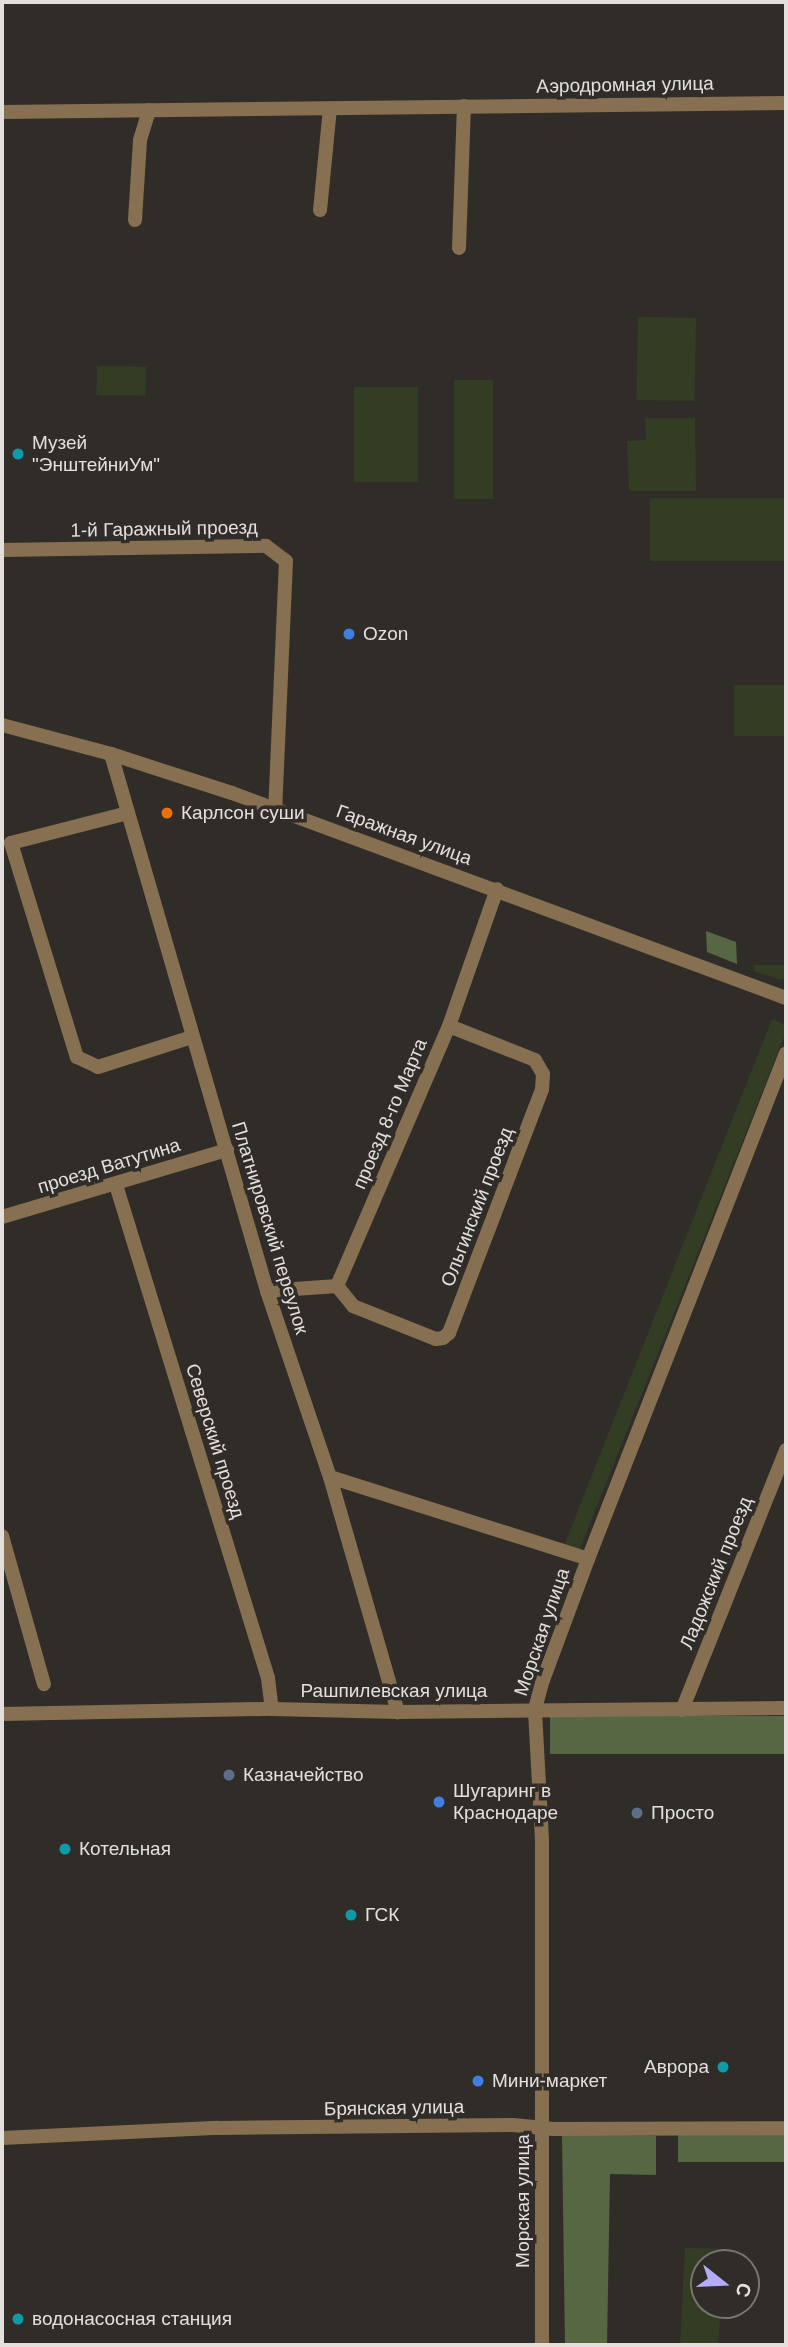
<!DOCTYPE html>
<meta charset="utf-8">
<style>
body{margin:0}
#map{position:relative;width:788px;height:2347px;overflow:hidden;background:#302d29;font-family:Arial,sans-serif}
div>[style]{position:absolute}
.green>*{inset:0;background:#323d24;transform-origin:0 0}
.forest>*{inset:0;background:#576744;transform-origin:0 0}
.minor>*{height:14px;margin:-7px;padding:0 7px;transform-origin:7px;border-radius:7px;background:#867051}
.tertiary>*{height:14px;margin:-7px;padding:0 7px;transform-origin:7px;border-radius:7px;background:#867051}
.dots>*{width:19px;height:19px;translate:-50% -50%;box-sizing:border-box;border:4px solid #302d29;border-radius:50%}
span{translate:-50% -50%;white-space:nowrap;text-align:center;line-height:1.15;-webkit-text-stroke:7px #302d29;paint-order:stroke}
.street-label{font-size:19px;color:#e2dfdd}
.poi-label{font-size:19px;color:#e2dfdd}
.left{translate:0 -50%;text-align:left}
.right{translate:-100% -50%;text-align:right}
.frame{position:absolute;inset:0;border:4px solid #e2dfdd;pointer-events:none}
.north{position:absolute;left:690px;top:2249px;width:70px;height:70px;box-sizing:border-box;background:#302d29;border:2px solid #777471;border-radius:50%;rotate:108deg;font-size:19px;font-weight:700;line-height:28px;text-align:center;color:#e2dfdd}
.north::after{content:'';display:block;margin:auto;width:24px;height:32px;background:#b5acf8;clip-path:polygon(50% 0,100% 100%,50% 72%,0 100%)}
</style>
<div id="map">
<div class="green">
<div style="left:638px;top:317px;width:58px;height:83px;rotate:1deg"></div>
<div style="left:97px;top:366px;width:49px;height:29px;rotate:1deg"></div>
<div style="left:493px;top:380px;width:119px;height:39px;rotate:90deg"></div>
<div style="left:418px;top:387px;width:95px;height:64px;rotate:90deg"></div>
<div style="clip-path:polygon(645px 418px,695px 418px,696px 491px,629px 491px,627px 441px,646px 440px)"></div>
<div style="left:786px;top:498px;width:63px;height:136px;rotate:90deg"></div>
<div style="left:786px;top:685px;width:51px;height:52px;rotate:90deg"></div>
<div style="clip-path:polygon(754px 965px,786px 965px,786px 976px,781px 980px,754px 971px)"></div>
<div style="clip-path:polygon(772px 1019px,786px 1025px,786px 1032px,579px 1551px,564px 1546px)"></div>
<div style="clip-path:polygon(685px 2248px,724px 2249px,723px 2263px,704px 2263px,704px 2305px,721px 2305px,718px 2345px,680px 2345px)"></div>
</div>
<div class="forest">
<div style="clip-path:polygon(706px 931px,736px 942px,737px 964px,707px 952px)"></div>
<div style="left:786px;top:1716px;width:38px;height:236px;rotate:90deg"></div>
<div style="left:786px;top:2134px;width:28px;height:108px;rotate:90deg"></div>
<div style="clip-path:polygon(562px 2135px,656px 2136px,656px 2175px,610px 2174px,607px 2345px,565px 2345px)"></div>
</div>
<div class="minor">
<div style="left:320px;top:210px;width:102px;rotate:-84.4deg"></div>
<div style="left:135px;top:220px;width:80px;rotate:-86.4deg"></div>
<div style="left:140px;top:140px;width:31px;rotate:-73deg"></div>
<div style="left:459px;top:248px;width:142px;rotate:-88deg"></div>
<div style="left:2px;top:550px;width:264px;rotate:-0.9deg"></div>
<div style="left:266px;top:546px;width:25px;rotate:37deg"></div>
<div style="left:286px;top:561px;width:247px;rotate:92.5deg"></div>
<div style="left:111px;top:754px;width:559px;rotate:73.8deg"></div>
<div style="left:267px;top:1291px;width:196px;rotate:71.3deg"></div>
<div style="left:330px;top:1477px;width:245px;rotate:73.9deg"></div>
<div style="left:128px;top:813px;width:121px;rotate:165.6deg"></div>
<div style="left:11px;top:843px;width:224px;rotate:72.9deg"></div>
<div style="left:77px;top:1057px;width:23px;rotate:25deg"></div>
<div style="left:98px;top:1067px;width:99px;rotate:-17.7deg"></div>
<div style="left:116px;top:1185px;width:516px;rotate:72.86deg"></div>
<div style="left:268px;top:1678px;width:31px;rotate:83deg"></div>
<div style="left:2px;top:1217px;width:235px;rotate:-16.6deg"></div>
<div style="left:337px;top:1286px;width:26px;rotate:51deg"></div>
<div style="left:353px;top:1306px;width:89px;rotate:21.7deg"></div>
<div style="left:436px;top:1339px;width:7px;rotate:-8deg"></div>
<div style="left:443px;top:1338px;width:8px;rotate:-40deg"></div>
<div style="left:449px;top:1333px;width:261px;rotate:-69.1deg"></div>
<div style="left:542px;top:1089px;width:15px;rotate:-86deg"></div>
<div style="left:543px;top:1074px;width:16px;rotate:-120deg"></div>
<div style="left:535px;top:1060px;width:92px;rotate:-158.4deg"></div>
<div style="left:267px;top:1291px;width:70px;rotate:-4.1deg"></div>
<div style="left:337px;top:1286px;width:283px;rotate:-66.7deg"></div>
<div style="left:449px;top:1026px;width:145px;rotate:-70.7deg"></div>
<div style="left:330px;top:1477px;width:271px;rotate:17.6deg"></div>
<div style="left:2px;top:1536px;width:154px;rotate:74.2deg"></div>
<div style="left:682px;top:1710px;width:280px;rotate:-68.2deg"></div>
<div style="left:2px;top:2138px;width:216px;rotate:-2.7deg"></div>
<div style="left:218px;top:2128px;width:295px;rotate:-0.6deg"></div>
<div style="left:513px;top:2125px;width:41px;rotate:5.6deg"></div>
<div style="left:554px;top:2129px;width:232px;rotate:-0.2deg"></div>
</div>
<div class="tertiary">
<div style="left:2px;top:112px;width:784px;rotate:-0.66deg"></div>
<div style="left:2px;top:725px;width:113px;rotate:14.9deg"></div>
<div style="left:111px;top:754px;width:127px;rotate:17.9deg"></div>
<div style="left:232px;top:793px;width:591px;rotate:20.31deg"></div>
<div style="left:2px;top:1714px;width:270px;rotate:-1.1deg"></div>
<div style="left:272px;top:1709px;width:126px;rotate:1.4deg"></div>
<div style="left:398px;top:1712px;width:388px;rotate:-0.6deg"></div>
<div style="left:542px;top:2345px;width:505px;rotate:-90deg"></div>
<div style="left:542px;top:1840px;width:131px;rotate:-93.1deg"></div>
<div style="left:535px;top:1709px;width:30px;rotate:-75deg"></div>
<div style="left:543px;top:1680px;width:129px;rotate:-69.6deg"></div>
<div style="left:588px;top:1559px;width:543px;rotate:-68.63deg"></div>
</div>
<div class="dots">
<div style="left:18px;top:454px;background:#0f9aa8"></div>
<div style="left:349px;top:634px;background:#3f7fe0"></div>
<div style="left:167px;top:813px;background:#e8710a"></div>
<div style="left:229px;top:1775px;background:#5c6f8a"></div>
<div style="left:439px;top:1802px;background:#3f7fe0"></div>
<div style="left:637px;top:1813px;background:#5c6f8a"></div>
<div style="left:65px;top:1849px;background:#0f9aa8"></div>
<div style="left:351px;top:1915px;background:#0f9aa8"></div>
<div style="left:723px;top:2067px;background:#0f9aa8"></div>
<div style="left:478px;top:2081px;background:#3f7fe0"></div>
<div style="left:18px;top:2319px;background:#0f9aa8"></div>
</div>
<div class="street-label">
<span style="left:625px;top:85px;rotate:-1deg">Аэродромная улица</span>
<span style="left:164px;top:529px;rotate:-1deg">1-й Гаражный проезд</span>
<span style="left:404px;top:835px;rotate:20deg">Гаражная улица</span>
<span style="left:390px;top:1114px;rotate:-67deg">проезд 8-го Марта</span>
<span style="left:109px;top:1166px;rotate:-17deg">проезд Ватутина</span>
<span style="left:477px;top:1207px;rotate:-69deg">Ольгинский проезд</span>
<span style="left:270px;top:1228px;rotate:73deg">Платнировский переулок</span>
<span style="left:215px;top:1441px;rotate:73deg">Северский проезд</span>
<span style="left:716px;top:1573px;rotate:-68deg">Ладожский проезд</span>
<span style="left:542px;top:1632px;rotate:-71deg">Морская улица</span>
<span style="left:394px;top:1691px">Рашпилевская улица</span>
<span style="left:394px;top:2108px;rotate:-1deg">Брянская улица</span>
<span style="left:523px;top:2201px;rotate:-90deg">Морская улица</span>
</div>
<div class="poi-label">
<span class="left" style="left:32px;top:454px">Музей<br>"ЭнштейниУм"</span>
<span class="left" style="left:363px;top:634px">Ozon</span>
<span class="left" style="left:181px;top:813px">Карлсон суши</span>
<span class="left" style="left:243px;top:1775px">Казначейство</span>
<span class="left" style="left:453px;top:1802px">Шугаринг в<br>Краснодаре</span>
<span class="left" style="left:651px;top:1813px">Просто</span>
<span class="left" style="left:79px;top:1849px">Котельная</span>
<span class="left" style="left:365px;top:1915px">ГСК</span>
<span class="right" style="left:709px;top:2067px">Аврора</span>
<span class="left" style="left:492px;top:2081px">Мини-маркет</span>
<span class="left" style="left:32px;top:2319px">водонасосная станция</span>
</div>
<div class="frame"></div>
<div class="north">С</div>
</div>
